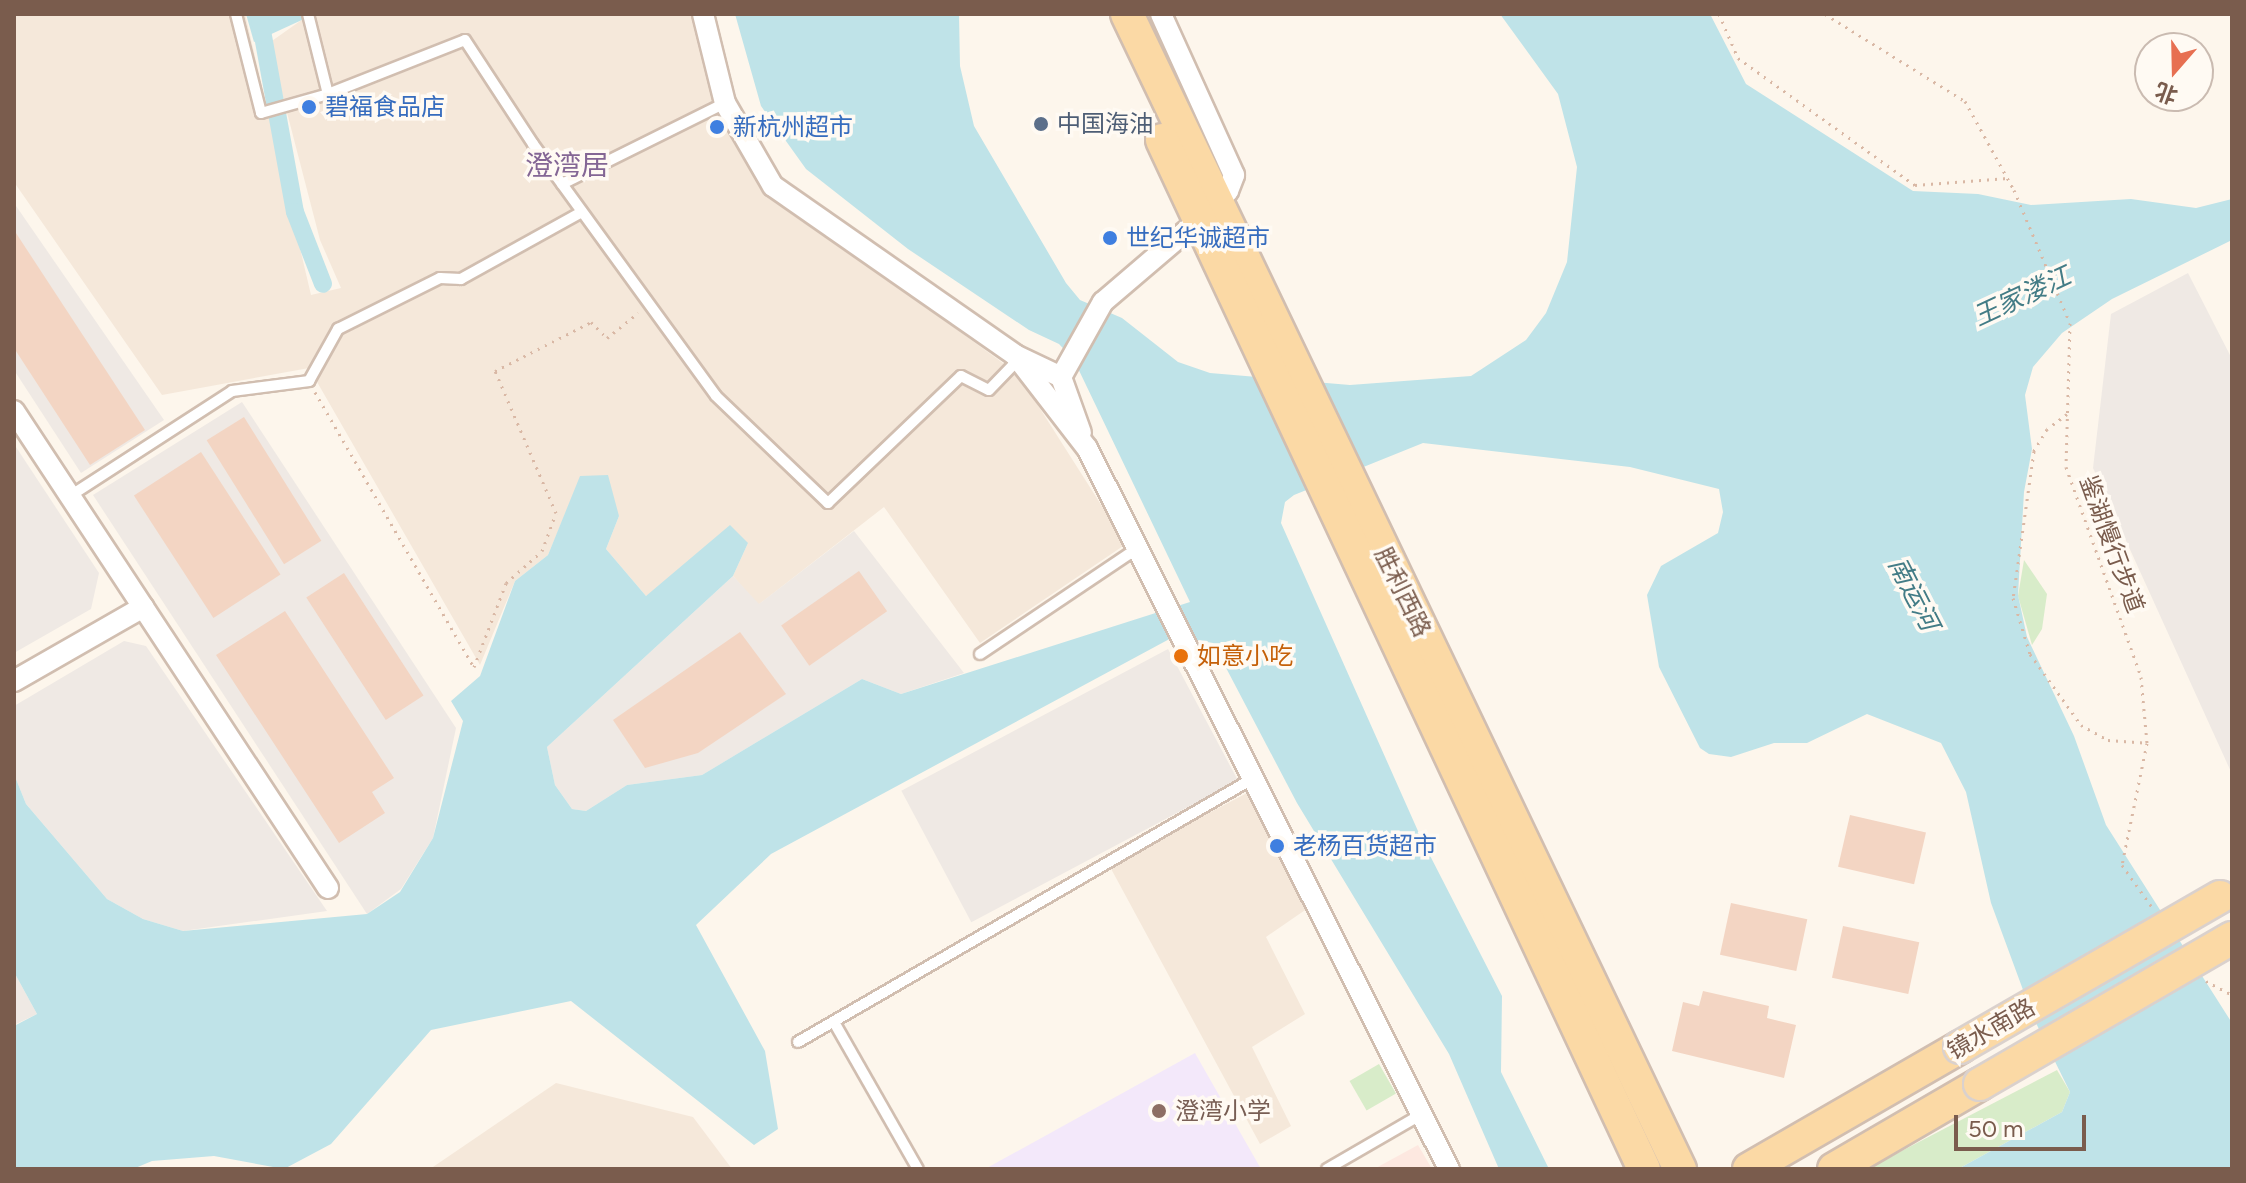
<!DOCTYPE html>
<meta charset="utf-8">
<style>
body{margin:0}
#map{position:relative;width:2246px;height:1183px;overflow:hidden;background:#fdf6ec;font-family:Figtree,"Noto Sans SC",sans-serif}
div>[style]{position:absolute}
.residential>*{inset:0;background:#f5e8da}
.commercial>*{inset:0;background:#fde8e0}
.industrial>*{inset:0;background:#efe9e4;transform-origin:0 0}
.education>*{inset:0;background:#f3e8fa}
.green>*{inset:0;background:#d8ecc9;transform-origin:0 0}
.water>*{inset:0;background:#bfe3e8}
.canal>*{height:18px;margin:-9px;padding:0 9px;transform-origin:9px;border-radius:9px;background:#bfe3e8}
.building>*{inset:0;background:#f3d5c3;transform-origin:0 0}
.path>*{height:3px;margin-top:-1.5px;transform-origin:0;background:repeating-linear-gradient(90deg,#d9b8a5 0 2px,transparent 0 8px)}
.roads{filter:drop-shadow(2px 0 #d1beb0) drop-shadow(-2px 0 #d1beb0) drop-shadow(0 2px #d1beb0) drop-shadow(0 -2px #d1beb0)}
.lane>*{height:10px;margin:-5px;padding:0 5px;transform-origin:5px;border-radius:5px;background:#fff}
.street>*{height:20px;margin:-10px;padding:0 10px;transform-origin:10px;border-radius:10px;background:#fff}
.primary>*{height:32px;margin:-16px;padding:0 16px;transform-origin:16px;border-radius:16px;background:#fbd9a5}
.bridges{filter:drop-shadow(2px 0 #dad1cd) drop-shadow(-2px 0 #dad1cd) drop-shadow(0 2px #dad1cd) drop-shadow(0 -2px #dad1cd)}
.primary-bridge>*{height:32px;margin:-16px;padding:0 16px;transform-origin:16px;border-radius:16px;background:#fbd9a5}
.dots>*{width:22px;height:22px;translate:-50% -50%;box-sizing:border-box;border:4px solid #fffaf3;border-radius:50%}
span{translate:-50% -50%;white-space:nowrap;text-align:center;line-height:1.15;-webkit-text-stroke:7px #fffaf3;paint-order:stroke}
.shop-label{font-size:24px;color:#366cbe}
.left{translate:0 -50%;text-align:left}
.service-label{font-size:24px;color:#4e5e75}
.street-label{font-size:24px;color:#7a5c4d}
.food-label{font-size:24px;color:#c56008}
.education-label{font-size:24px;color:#785e54}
.water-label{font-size:26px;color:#437c86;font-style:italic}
.quarter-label{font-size:28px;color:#846695}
.frame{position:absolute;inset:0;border:16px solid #7a5c4d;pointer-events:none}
.north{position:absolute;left:2134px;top:32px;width:80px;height:80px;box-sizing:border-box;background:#fffaf3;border:2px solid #cabbb1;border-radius:50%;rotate:200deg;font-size:22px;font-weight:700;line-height:32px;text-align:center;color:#7a5c4d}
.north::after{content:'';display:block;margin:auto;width:28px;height:36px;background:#e76f51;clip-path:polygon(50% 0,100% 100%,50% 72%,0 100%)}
.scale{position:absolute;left:1954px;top:1115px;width:132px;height:36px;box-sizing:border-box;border:4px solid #7a5c4d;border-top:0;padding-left:10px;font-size:24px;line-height:28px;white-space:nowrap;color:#7a5c4d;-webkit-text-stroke:6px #fffaf3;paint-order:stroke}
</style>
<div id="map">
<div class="residential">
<div style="clip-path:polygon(14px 14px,245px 14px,311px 295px,341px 288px,320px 240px,269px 43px,303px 19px,301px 14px,691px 14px,712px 97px,763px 189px,1018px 374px,1126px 544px,980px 643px,884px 507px,758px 605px,733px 576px,748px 543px,646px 596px,606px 549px,619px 516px,581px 476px,548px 555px,515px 581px,480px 665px,309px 368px,162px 395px,14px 182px)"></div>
<div style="clip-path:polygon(1249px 792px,1311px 906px,1266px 937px,1305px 1014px,1252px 1047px,1291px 1126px,1260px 1144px,1109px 865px)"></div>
<div style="clip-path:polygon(556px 1083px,693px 1117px,732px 1169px,430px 1169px)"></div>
</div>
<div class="commercial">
<div style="clip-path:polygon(1418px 1145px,1432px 1169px,1374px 1169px)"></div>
</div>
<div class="industrial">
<div style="clip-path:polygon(14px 203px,164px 420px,81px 473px,14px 370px)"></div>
<div style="clip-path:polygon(2188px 273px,2232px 359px,2232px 774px,2093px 468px,2111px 314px)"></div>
<div style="clip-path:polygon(242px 402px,456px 728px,433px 838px,401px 889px,367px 914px,93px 495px)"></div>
<div style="clip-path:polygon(14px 444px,99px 573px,91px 609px,14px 653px)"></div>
<div style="clip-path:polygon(854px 531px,964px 673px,901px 694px,862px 679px,702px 775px,627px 785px,586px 811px,572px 809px,555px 785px,547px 747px,733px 576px,759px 604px)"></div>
<div style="clip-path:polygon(124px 641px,146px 646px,327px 911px,183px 931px,143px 919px,107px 899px,26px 804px,14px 774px,14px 706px)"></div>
<div style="left:1168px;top:649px;width:149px;height:302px;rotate:62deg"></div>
<div style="clip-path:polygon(14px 972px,37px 1014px,14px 1025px)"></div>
</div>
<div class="education">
<div style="clip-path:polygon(1195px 1053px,1261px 1169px,985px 1169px)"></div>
</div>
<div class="green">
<div style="clip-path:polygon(2024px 560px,2047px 594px,2042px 629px,2032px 645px,2018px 596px)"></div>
<div style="left:1379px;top:1064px;width:34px;height:34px;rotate:60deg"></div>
<div style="clip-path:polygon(2057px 1070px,2070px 1092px,2062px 1112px,1958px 1169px,1867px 1169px)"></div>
</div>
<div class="water">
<div style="clip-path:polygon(246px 14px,301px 14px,304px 19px,254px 42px)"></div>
<div style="clip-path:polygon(735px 14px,959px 14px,960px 66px,974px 126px,1066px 283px,1080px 300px,1122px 318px,1178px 362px,1210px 373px,1350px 385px,1471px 376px,1526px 340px,1546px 313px,1567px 262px,1577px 167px,1558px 94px,1500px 14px,1710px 14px,1746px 84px,1913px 191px,1978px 194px,2031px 205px,2131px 199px,2196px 208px,2232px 199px,2232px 240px,2112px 299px,2062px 333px,2033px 367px,2025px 395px,2032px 449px,2024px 492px,2018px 595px,2027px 637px,2074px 736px,2106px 825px,2232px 1023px,2232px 1169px,1958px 1169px,2062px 1112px,2070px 1092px,2033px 1017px,1991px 903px,1966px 792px,1941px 743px,1867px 714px,1807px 743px,1774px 743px,1731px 757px,1709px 754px,1700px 748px,1659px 667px,1647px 595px,1661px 566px,1718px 533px,1723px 512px,1719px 489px,1630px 467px,1423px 443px,1294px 495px,1285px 502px,1281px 523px,1422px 840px,1502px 996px,1501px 1072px,1549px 1169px,1499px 1169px,1449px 1054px,1297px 803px,1213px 643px,1175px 636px,771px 854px,696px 925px,765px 1051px,778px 1129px,754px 1145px,571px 1001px,431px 1030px,331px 1144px,284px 1169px,214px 1156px,152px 1161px,133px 1169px,14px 1169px,14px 1026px,37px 1014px,14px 972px,14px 774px,26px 804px,107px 899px,143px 919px,183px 931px,367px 914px,400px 892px,433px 838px,463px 721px,451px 701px,480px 676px,515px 581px,548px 555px,580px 476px,608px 475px,619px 516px,606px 549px,646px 596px,730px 525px,748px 543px,733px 576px,547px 747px,555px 785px,572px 809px,586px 811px,627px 785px,702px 775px,862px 679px,901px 694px,1190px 602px,1074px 360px,1059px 344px,1029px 330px,908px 249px,806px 169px,761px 106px)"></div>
</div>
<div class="canal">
<div style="left:259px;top:14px;width:201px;rotate:79.7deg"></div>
<div style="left:295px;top:212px;width:77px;rotate:68.7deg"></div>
</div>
<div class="building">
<div style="clip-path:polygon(14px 230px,145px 430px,90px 465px,14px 348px)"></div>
<div style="left:244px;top:417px;width:146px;height:44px;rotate:58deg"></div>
<div style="left:201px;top:452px;width:146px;height:80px;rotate:57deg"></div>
<div style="left:859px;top:571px;width:49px;height:95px;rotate:55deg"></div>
<div style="left:344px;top:573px;width:146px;height:45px;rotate:57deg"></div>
<div style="clip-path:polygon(285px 611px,394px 778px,372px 792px,385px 813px,339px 843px,216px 655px)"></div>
<div style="clip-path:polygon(740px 632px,786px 694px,698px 753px,645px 768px,613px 720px)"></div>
<div style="left:1850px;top:815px;width:78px;height:53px;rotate:13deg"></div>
<div style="left:1731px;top:903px;width:78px;height:53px;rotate:12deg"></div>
<div style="left:1843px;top:926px;width:78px;height:53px;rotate:12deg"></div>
<div style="clip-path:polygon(1703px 991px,1769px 1006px,1767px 1018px,1796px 1025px,1784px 1078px,1672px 1051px,1683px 1002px,1699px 1006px)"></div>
</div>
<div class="path">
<div style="left:1719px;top:14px;width:48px;rotate:66.6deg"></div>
<div style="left:1738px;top:58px;width:218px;rotate:35.7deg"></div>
<div style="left:1915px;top:185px;width:93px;rotate:-4.3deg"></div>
<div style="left:1825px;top:14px;width:165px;rotate:31.9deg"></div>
<div style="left:1965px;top:101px;width:102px;rotate:61.2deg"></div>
<div style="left:2014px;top:190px;width:144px;rotate:67.2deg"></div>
<div style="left:2070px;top:323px;width:144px;rotate:91.6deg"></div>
<div style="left:2066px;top:467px;width:223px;rotate:70.3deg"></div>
<div style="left:2141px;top:677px;width:66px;rotate:84.8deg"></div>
<div style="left:2147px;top:743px;width:125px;rotate:101.6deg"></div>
<div style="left:2122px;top:865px;width:52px;rotate:54.5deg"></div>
<div style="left:315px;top:392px;width:318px;rotate:60deg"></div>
<div style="left:474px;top:667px;width:90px;rotate:-69.1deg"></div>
<div style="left:506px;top:583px;width:48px;rotate:-41.6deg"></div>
<div style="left:542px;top:551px;width:40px;rotate:-69.8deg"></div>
<div style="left:556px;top:513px;width:155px;rotate:-113.2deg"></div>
<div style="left:495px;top:371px;width:108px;rotate:-27deg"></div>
<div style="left:591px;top:322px;width:23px;rotate:45deg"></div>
<div style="left:607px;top:338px;width:40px;rotate:-39deg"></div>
<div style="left:2067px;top:414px;width:25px;rotate:143deg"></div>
<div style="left:2047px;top:429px;width:26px;rotate:121deg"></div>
<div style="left:2034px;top:451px;width:148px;rotate:98.1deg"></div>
<div style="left:2013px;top:598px;width:59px;rotate:73.1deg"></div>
<div style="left:2030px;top:654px;width:87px;rotate:54.3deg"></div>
<div style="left:2081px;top:725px;width:31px;rotate:29deg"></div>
<div style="left:2108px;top:740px;width:39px;rotate:4deg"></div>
<div style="left:2206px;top:981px;width:30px;rotate:28deg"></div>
</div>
<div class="roads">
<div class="lane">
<div style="left:236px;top:14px;width:102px;rotate:75.8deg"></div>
<div style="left:261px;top:113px;width:70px;rotate:-15.8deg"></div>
<div style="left:308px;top:14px;width:82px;rotate:76deg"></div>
<div style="left:328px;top:94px;width:147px;rotate:-21.5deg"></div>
<div style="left:465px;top:40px;width:124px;rotate:56.8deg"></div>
<div style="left:533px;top:144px;width:311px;rotate:54deg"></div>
<div style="left:716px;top:396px;width:155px;rotate:43.7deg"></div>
<div style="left:828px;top:503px;width:184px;rotate:-43.7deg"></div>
<div style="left:961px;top:376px;width:31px;rotate:27deg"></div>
<div style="left:989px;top:390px;width:42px;rotate:-46deg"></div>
<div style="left:562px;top:184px;width:182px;rotate:-26.4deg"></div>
<div style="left:70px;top:496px;width:193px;rotate:-32.9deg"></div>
<div style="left:232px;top:391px;width:78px;rotate:-7.4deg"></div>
<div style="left:309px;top:381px;width:60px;rotate:-60.9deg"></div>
<div style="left:338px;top:329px;width:114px;rotate:-26.6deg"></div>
<div style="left:440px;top:278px;width:21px;rotate:3deg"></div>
<div style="left:461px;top:279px;width:138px;rotate:-29deg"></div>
<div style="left:980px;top:654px;width:190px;rotate:-33.9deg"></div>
<div style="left:834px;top:1022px;width:169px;rotate:60.3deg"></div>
<div style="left:798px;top:1042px;width:525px;rotate:-30.08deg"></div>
<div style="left:1327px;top:1169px;width:110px;rotate:-30.1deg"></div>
</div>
<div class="street">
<div style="left:703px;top:14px;width:92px;rotate:76.1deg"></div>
<div style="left:725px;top:103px;width:96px;rotate:60deg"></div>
<div style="left:773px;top:186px;width:295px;rotate:34.9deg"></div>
<div style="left:1015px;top:355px;width:118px;rotate:52.3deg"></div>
<div style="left:1087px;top:448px;width:807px;rotate:63.34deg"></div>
<div style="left:1017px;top:356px;width:49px;rotate:25.5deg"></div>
<div style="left:1061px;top:377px;width:59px;rotate:70.3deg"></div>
<div style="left:1061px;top:377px;width:86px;rotate:-60.8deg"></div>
<div style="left:1103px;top:302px;width:126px;rotate:-40.5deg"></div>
<div style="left:1199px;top:220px;width:41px;rotate:-45deg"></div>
<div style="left:1228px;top:191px;width:17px;rotate:-69deg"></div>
<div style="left:1234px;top:175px;width:177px;rotate:-114.4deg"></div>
<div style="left:14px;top:411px;width:571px;rotate:56.64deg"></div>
<div style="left:14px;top:681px;width:149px;rotate:-29.8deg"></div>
</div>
<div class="primary">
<div style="left:1127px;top:14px;width:1281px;rotate:64.42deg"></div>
<div style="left:1162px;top:140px;width:1136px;rotate:64.9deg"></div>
<div style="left:1749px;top:1169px;width:244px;rotate:-30deg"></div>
<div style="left:1834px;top:1169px;width:169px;rotate:-30.2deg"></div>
</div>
</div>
<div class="bridges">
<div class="primary-bridge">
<div style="left:1960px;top:1047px;width:300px;rotate:-30deg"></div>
<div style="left:1980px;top:1084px;width:291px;rotate:-30.1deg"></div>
</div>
</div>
<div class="dots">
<div style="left:309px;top:107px;background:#3f7fe0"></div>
<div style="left:1041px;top:124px;background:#5c6f8a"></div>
<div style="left:717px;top:127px;background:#3f7fe0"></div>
<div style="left:1110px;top:238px;background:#3f7fe0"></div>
<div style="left:1181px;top:656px;background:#e8710a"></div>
<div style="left:1277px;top:846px;background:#3f7fe0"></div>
<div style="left:1159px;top:1111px;background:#8d6e63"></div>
</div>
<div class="shop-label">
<span class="left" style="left:325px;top:107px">碧福食品店</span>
<span class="left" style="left:733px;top:127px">新杭州超市</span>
<span class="left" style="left:1126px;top:238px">世纪华诚超市</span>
<span class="left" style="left:1293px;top:846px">老杨百货超市</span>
</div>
<div class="service-label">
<span class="left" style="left:1057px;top:124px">中国海油</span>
</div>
<div class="street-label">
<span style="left:2112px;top:544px;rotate:70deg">鉴湖慢行步道</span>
<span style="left:1403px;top:592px;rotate:64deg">胜利西路</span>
<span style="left:1991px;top:1029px;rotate:-30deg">镜水南路</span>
</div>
<div class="food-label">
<span class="left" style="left:1197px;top:656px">如意小吃</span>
</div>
<div class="education-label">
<span class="left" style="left:1175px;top:1111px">澄湾小学</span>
</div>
<div class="water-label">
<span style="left:2022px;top:297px;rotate:-25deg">王家溇江</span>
<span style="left:1913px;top:594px;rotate:63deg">南运河</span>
</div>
<div class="quarter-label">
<span style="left:567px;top:165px">澄湾居</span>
</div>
<div class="frame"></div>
<div class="north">北</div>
<div class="scale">50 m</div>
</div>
